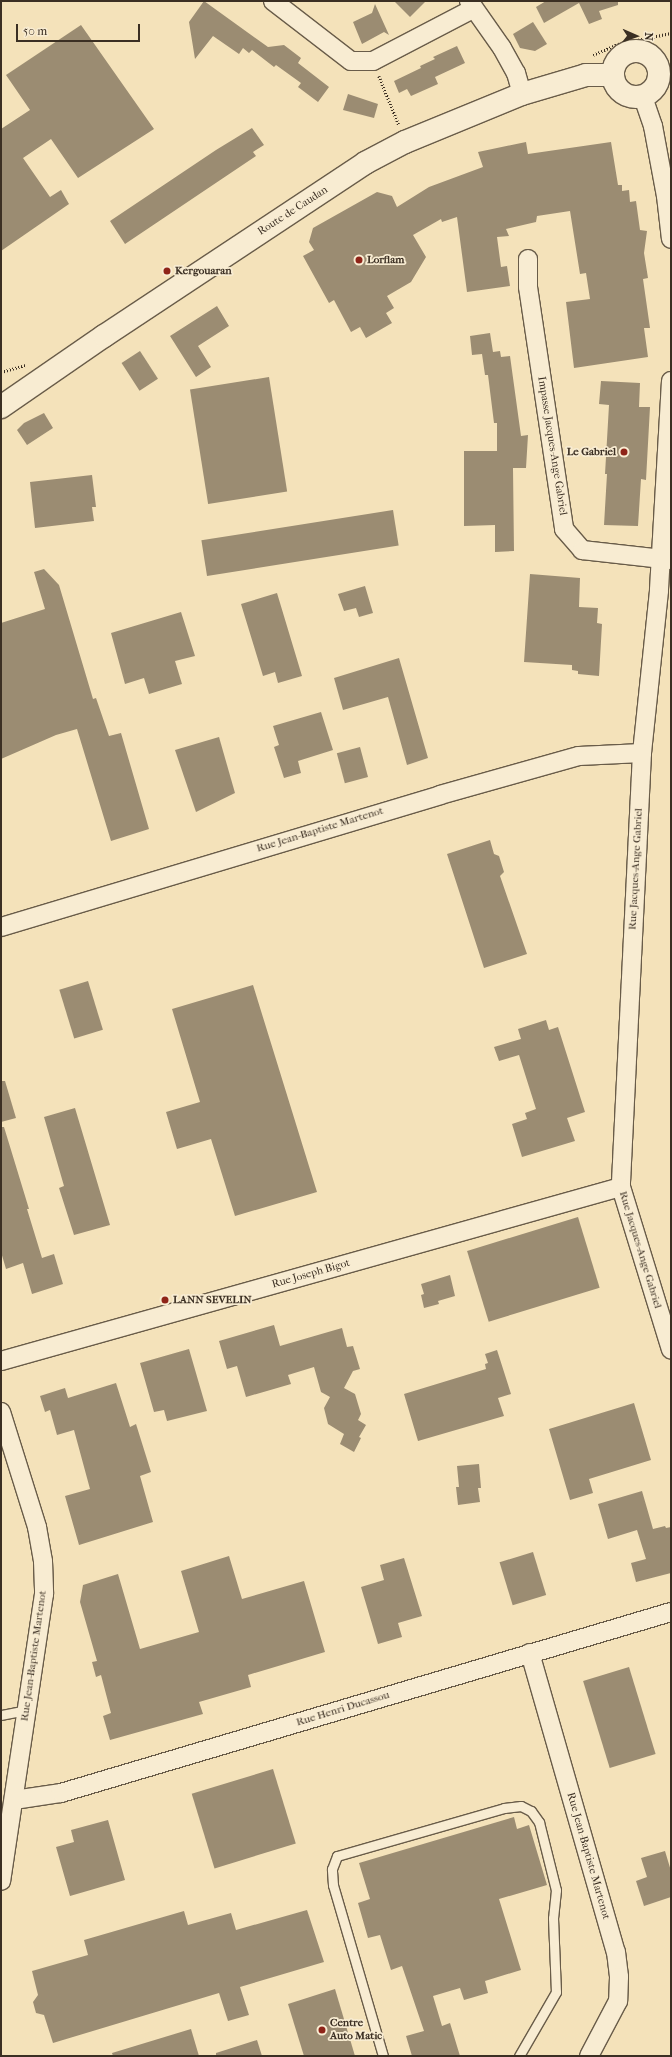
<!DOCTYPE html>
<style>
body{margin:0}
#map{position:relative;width:672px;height:2057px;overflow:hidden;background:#f4e2ba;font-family:"IM FELL French Canon",serif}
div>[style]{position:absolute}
.building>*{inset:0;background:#9b8c72;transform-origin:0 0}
.path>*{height:2.5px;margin-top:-1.25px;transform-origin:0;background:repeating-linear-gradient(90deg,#3b2f23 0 1px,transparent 0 3px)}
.roads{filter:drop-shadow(1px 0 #695c49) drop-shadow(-1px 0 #695c49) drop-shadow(0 1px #695c49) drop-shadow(0 -1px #695c49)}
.lane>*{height:9px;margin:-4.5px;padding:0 4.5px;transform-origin:4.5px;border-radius:4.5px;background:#f8ecd2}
.street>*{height:18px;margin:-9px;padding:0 9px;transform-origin:9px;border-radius:9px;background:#f8ecd2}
.secondary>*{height:22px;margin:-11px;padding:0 11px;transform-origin:11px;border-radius:11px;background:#f8ecd2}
.secondary>.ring{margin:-11px;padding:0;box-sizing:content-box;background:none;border:22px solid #f8ecd2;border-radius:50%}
.dots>*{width:11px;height:11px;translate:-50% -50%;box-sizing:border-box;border:2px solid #f8ecd2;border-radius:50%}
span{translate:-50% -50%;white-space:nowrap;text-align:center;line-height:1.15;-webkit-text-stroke:3.5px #f8ecd2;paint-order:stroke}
.street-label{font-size:11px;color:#3b2f23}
.poi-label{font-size:11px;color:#3b2f23;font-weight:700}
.left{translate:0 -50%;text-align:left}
.right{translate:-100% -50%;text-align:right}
.frame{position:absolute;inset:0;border:2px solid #3b2f23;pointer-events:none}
.north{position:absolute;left:616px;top:16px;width:40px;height:40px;-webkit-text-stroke:3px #f8ecd2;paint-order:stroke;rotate:92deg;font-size:11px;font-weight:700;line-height:16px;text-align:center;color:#3b2f23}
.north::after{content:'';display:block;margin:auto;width:14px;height:18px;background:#3b2f23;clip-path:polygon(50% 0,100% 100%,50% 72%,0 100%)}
.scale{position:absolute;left:16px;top:24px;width:124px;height:18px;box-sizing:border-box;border:2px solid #3b2f23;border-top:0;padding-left:5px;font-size:12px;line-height:14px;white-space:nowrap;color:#3b2f23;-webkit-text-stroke:3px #f8ecd2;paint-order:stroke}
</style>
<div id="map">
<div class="building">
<div style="clip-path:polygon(204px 1px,268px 47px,284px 45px,301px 58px,298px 63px,329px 87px,318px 102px,298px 87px,301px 83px,276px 65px,274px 67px,252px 50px,249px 53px,243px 48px,239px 54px,213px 36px,195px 59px,189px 22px)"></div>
<div style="clip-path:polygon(394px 1px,426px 1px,410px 17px)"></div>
<div style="clip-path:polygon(546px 1px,618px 1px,618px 5px,599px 11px,602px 19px,589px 24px,579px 3px,544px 23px,536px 7px)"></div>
<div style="clip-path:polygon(375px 4px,389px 35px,384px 32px,362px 44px,353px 22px,372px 13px)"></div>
<div style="clip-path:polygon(533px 22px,547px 44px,535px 51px,520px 48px,513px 34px)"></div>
<div style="clip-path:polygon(81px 25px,154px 129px,78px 178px,51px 139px,23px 158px,50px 197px,61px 190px,69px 204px,1px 251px,1px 129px,30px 110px,6px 75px)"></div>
<div style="clip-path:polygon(457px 46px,465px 63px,435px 77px,438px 84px,411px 96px,407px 89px,399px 93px,394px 81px,421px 68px,420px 66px,435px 59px,433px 57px)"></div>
<div style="clip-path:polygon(348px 94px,378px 104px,374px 118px,343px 110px)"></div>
<div style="clip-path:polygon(252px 128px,264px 145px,253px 152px,256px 156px,125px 244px,110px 221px,216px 150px)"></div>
<div style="clip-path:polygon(526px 142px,528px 154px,611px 142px,618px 185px,622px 185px,622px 191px,629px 190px,630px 202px,636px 201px,640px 230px,647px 231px,644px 253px,648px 278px,643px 279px,650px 328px,644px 328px,648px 357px,574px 368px,566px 302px,590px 299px,586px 273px,580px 274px,570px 211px,537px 216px,536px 222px,506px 229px,509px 236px,497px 237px,501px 267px,507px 266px,510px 286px,467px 292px,457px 217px,442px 222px,441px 219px,413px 235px,426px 257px,411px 282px,387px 296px,394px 308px,386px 313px,392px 323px,366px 338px,360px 327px,351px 332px,334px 300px,329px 303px,303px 256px,314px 250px,309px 242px,313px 228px,377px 192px,392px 196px,397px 207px,429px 187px,483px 167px,478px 152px)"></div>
<div style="clip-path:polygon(217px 306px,229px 326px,198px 346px,211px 367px,196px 377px,170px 336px)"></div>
<div style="clip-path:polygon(490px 333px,493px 352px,500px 351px,501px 357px,510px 356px,521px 436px,528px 435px,526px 468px,513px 468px,514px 551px,495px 552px,495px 525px,464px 526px,464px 451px,497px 451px,497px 423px,494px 423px,488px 375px,485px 375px,482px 354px,472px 355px,470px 336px)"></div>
<div style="left:140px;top:351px;width:33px;height:22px;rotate:57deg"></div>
<div style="left:269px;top:377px;width:116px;height:80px;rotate:81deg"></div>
<div style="clip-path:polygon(601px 381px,640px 383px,639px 407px,650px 407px,646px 480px,641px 479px,638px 526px,604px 525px,607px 474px,605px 474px,609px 405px,599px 404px)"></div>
<div style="clip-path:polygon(44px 413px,53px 428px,27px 445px,17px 430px,24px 423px)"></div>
<div style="clip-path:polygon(92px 475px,96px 507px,92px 507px,94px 521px,35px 528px,30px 482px)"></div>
<div style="left:393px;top:510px;width:36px;height:194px;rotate:81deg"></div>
<div style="clip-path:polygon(44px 569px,59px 585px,93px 699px,96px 698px,109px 736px,121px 733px,149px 829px,111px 841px,77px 729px,56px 735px,1px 759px,1px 623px,45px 609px,34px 572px)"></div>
<div style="clip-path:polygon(530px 574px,580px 578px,579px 607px,598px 608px,597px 623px,602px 624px,599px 676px,578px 674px,578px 671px,572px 670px,572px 665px,524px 662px)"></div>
<div style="clip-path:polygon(365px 586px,373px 613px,359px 617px,356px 608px,344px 611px,338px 594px)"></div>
<div style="clip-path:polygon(277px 593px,302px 676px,278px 683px,275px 672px,263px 676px,241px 604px)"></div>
<div style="clip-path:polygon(181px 612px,195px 656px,175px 661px,182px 684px,149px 694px,144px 678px,125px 684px,111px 633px)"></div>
<div style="clip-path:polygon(399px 658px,428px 758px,407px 765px,388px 697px,343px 710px,334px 678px)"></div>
<div style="clip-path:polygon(321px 712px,333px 750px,298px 761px,301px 773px,284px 778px,274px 747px,279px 745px,273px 726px)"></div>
<div style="clip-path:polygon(219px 737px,235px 793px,196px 812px,175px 750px)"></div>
<div style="left:360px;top:747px;width:31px;height:24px;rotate:75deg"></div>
<div style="clip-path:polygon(490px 840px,494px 854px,499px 856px,504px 872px,500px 876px,527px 954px,484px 968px,447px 854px)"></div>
<div style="left:88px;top:981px;width:51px;height:30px;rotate:73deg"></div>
<div style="clip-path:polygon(253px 985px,317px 1192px,235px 1216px,211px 1139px,177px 1149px,166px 1112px,200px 1102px,172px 1009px)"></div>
<div style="clip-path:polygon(546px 1020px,549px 1030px,558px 1027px,585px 1112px,567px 1118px,575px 1141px,522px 1157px,512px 1124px,527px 1119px,525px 1113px,536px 1109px,519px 1055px,499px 1061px,494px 1047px,521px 1039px,518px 1029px)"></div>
<div style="clip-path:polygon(1px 1081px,5px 1081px,16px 1118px,1px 1122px)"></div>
<div style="clip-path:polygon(75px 1108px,110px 1225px,74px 1235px,59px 1188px,64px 1186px,44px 1117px)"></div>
<div style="clip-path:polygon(1px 1127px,4px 1127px,29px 1209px,27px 1209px,42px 1258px,54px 1254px,63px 1284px,32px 1294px,23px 1263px,6px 1269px,1px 1252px)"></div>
<div style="left:578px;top:1217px;width:74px;height:116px;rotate:73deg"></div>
<div style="clip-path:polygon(450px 1275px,455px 1296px,438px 1301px,439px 1304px,424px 1308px,421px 1295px,424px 1294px,421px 1284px)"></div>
<div style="clip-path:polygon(274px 1325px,280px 1346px,342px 1328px,347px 1347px,353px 1346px,360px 1369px,353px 1371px,344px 1388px,355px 1394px,361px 1414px,358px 1420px,366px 1425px,359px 1437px,361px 1438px,354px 1452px,340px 1444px,344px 1434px,328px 1424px,324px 1408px,330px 1397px,321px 1392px,314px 1367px,288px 1375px,291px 1384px,246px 1397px,237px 1366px,227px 1369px,219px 1341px)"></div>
<div style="clip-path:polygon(189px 1349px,207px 1411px,167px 1421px,164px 1410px,154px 1412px,140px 1363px)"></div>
<div style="clip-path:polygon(497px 1350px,511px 1394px,498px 1398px,504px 1416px,418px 1441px,404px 1394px,486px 1369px,485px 1364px,488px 1363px,485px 1354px)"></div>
<div style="clip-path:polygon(116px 1383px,130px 1427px,136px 1424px,151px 1472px,140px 1476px,153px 1522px,79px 1545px,65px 1496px,90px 1489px,74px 1430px,57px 1435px,50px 1410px,45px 1412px,40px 1396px,65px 1388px,68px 1398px)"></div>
<div style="clip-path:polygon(634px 1403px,651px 1460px,589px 1479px,593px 1493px,570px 1500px,549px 1429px)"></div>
<div style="clip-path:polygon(479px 1464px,481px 1488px,478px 1488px,480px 1502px,458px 1505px,456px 1487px,459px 1487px,457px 1466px)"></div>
<div style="clip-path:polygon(642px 1491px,653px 1529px,665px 1526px,666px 1528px,671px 1527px,671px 1573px,636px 1582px,631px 1563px,646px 1559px,637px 1530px,608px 1539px,598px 1504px)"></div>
<div style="left:533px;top:1552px;width:45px;height:35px;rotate:73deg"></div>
<div style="clip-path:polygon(229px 1556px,242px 1599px,304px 1581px,325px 1652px,248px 1675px,251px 1687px,199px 1702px,203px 1714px,110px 1740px,103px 1716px,111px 1713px,101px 1675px,96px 1677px,92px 1662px,97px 1661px,80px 1602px,83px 1585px,118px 1574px,140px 1649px,199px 1632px,181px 1571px)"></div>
<div style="clip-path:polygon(404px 1558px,422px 1616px,398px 1623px,402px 1637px,378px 1644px,361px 1587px,384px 1580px,380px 1565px)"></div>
<div style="left:629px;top:1667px;width:91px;height:48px;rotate:73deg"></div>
<div style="left:273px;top:1769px;width:78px;height:85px;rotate:73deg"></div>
<div style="clip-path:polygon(514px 1817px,517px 1829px,529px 1825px,547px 1885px,499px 1899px,521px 1970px,485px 1981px,488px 1993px,464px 2000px,460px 1988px,433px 1996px,442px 2026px,450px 2023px,460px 2056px,412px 2056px,406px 2036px,424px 2031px,402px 1966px,391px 1970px,380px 1935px,368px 1938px,358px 1903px,370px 1899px,359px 1863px)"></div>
<div style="clip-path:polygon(108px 1820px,125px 1880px,70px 1896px,56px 1847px,74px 1842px,71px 1830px)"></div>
<div style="clip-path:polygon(665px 1851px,671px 1871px,671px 1897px,644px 1906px,636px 1881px,647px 1877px,641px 1858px)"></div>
<div style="clip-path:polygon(307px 1910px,324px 1962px,240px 1987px,249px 2015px,228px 2021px,219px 1993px,53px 2043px,44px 2015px,36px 2013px,33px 2002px,38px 1995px,32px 1971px,88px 1955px,84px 1940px,184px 1911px,188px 1925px,231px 1913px,236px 1930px)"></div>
<div style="clip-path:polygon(335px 1989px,355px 2056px,304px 2056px,288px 2004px)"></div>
<div style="clip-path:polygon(191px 2029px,199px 2056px,113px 2056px,112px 2053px)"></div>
<div style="clip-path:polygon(257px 2040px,262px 2056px,216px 2056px,216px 2053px)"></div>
</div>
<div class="path">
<div style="left:593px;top:55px;width:27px;rotate:-24deg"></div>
<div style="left:618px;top:44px;width:54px;rotate:-11.7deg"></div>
<div style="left:379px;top:76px;width:53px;rotate:67.8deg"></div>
<div style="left:1px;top:372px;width:26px;rotate:-16deg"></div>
</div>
<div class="roads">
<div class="lane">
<div style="left:1px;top:1715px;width:26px;rotate:-11deg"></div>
<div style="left:383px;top:2056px;width:178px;rotate:-106.3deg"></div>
<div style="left:333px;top:1885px;width:16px;rotate:-94deg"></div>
<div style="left:332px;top:1869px;width:14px;rotate:-69deg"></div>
<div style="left:337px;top:1856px;width:174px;rotate:-16deg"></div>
<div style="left:504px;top:1808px;width:17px;rotate:-7deg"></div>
<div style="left:521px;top:1806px;width:11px;rotate:27deg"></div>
<div style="left:531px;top:1811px;width:14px;rotate:54deg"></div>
<div style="left:539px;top:1822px;width:70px;rotate:76deg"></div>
<div style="left:556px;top:1890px;width:28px;rotate:96deg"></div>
<div style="left:553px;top:1918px;width:74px;rotate:87.7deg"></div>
<div style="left:556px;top:1992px;width:74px;rotate:120deg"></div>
</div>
<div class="street">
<div style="left:273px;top:1px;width:98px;rotate:37.6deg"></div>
<div style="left:351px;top:61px;width:22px"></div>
<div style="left:373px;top:61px;width:113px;rotate:-27.5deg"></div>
<div style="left:469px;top:1px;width:57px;rotate:54.9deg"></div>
<div style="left:502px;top:48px;width:29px;rotate:61deg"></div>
<div style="left:516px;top:73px;width:22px;rotate:74deg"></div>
<div style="left:643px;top:97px;width:31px;rotate:71deg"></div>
<div style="left:653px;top:126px;width:71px;rotate:79.5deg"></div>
<div style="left:666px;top:196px;width:43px;rotate:83.4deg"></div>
<div style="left:528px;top:259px;width:28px;rotate:90deg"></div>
<div style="left:528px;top:287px;width:245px;rotate:81.5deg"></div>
<div style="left:564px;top:529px;width:28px;rotate:49deg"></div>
<div style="left:582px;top:550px;width:90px;rotate:6.4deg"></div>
<div style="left:671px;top:381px;width:210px;rotate:93.3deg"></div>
<div style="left:659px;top:591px;width:163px;rotate:96deg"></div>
<div style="left:642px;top:753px;width:435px;rotate:92.8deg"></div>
<div style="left:621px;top:1187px;width:170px;rotate:72.9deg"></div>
<div style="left:1px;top:927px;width:458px;rotate:-16.7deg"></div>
<div style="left:440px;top:795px;width:144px;rotate:-15.7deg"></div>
<div style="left:579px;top:756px;width:63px;rotate:-2.7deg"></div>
<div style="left:1px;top:1361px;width:644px;rotate:-15.68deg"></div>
<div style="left:1px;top:1412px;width:121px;rotate:72.6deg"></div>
<div style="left:37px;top:1527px;width:35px;rotate:80deg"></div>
<div style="left:43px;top:1561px;width:33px;rotate:88deg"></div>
<div style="left:44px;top:1594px;width:290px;rotate:98.5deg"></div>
<div style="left:530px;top:1653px;width:311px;rotate:74deg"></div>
<div style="left:616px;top:1952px;width:25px;rotate:83deg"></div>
<div style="left:619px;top:1977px;width:24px;rotate:92deg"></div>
<div style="left:618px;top:2001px;width:62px;rotate:117.8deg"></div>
<div style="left:14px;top:1800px;width:48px;rotate:-8.5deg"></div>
<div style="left:61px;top:1793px;width:636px;rotate:-16.53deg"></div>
</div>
<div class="secondary">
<div class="ring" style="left:613px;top:51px;width:24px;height:24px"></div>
<div style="left:1px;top:407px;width:125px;rotate:-34.6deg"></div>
<div style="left:104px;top:336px;width:313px;rotate:-33.5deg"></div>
<div style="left:365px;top:163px;width:45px;rotate:-27.7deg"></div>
<div style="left:405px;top:142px;width:126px;rotate:-22.3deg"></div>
<div style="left:522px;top:94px;width:67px;rotate:-16.5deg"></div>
<div style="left:586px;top:75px;width:27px"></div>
</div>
</div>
<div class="dots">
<div style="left:359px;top:260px;background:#8f2418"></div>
<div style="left:167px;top:271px;background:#8f2418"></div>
<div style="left:624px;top:452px;background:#8f2418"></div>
<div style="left:165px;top:1300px;background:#8f2418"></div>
<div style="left:322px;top:2030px;background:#8f2418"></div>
</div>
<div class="street-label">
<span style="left:293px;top:211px;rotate:-33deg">Route de Caudan</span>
<span style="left:552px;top:446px;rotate:81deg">Impasse Jacques-Ange Gabriel</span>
<span style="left:320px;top:830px;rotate:-17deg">Rue Jean-Baptiste Martenot</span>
<span style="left:636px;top:869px;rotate:-87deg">Rue Jacques-Ange Gabriel</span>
<span style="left:640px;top:1250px;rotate:73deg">Rue Jacques-Ange Gabriel</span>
<span style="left:311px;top:1274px;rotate:-16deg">Rue Joseph Bigot</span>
<span style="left:34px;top:1656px;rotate:-82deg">Rue Jean-Baptiste Martenot</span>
<span style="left:343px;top:1709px;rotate:-17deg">Rue Henri Ducassou</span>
<span style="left:588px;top:1856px;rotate:74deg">Rue Jean-Baptiste Martenot</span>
</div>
<div class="poi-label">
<span class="left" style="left:367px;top:260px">Lorflam</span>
<span class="left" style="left:175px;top:271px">Kergouaran</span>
<span class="right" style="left:616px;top:452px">Le Gabriel</span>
<span class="left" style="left:173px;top:1300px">LANN SEVELIN</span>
<span class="left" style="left:330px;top:2030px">Centre<br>Auto Matic</span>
</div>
<div class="frame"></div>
<div class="north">N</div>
<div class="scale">50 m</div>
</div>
